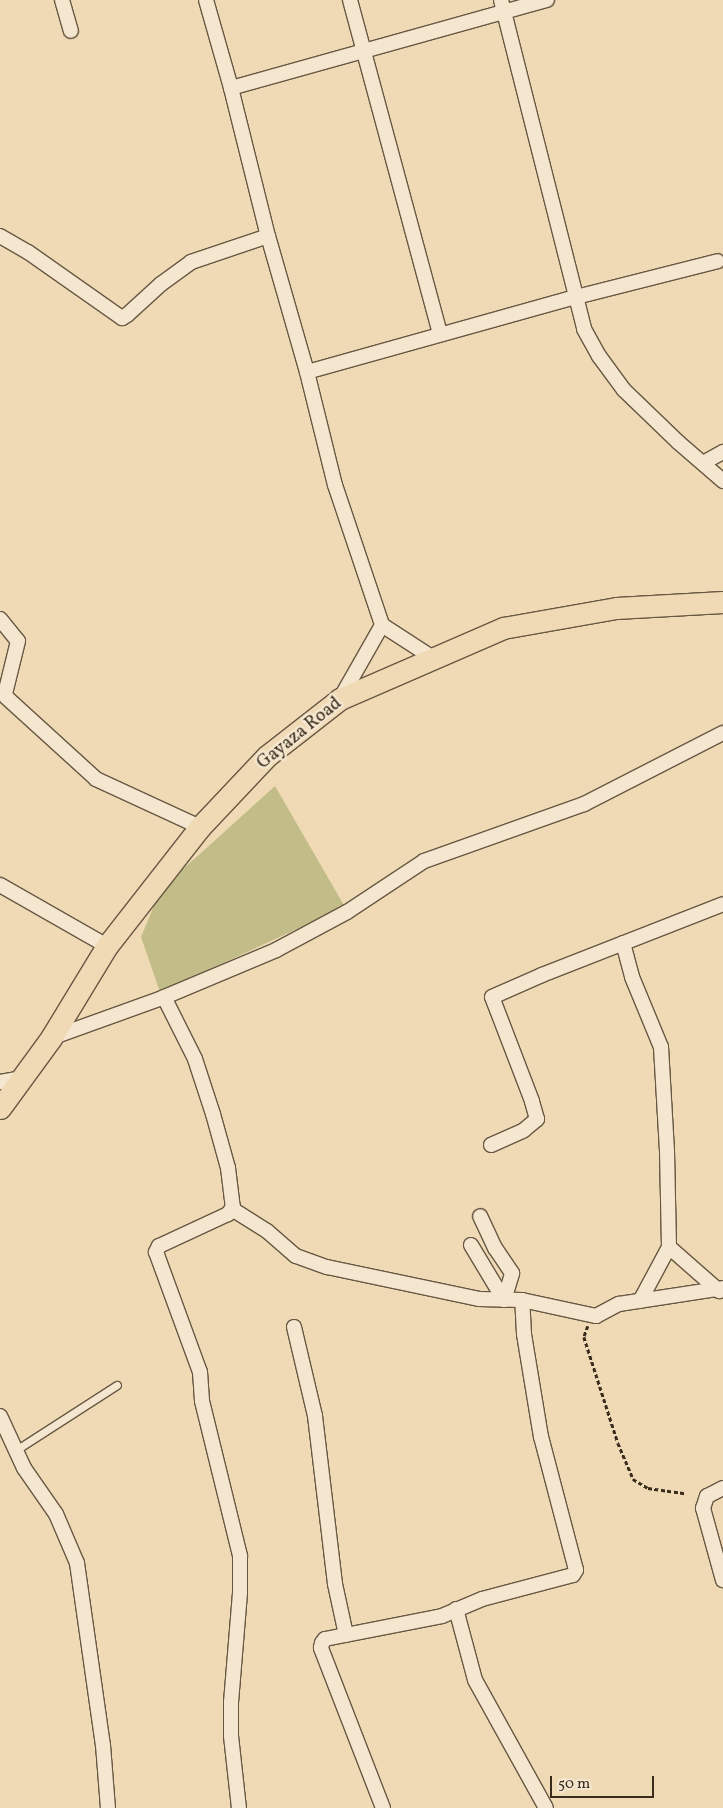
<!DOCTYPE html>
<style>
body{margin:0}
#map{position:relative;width:723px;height:1808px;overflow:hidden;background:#f0dab5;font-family:Vollkorn,serif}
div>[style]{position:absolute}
.green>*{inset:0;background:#c2bd88}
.path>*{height:2.5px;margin-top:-1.25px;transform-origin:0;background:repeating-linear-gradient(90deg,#392c1d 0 4px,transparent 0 6.5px)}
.roads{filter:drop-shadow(1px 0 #675843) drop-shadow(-1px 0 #675843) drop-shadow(0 1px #675843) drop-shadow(0 -1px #675843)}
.lane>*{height:7px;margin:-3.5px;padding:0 3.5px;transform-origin:3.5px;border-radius:3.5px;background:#f5e7cf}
.street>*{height:14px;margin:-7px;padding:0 7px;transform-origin:7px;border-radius:7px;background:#f5e7cf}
.primary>*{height:21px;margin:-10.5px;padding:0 10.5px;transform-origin:10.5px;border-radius:10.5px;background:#f0dab5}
span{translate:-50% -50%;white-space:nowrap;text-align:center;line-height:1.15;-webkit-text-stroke:5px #f5e7cf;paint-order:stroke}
.street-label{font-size:18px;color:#392c1d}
.scale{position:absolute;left:550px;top:1776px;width:104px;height:22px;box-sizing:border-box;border:2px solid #392c1d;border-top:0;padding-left:6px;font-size:15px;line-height:18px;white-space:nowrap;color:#392c1d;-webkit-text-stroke:4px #f5e7cf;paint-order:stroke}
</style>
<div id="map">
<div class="green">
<div style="clip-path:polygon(275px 786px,345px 907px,160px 992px,141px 937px,161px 889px)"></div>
</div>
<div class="path">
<div style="left:588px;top:1326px;width:12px;rotate:110deg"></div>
<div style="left:584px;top:1337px;width:111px;rotate:72.2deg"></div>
<div style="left:618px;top:1443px;width:39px;rotate:67deg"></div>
<div style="left:633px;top:1479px;width:17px;rotate:31deg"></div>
<div style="left:648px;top:1488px;width:37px;rotate:8deg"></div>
</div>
<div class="roads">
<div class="lane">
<div style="left:16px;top:1450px;width:120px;rotate:-32.8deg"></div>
</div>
<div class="street">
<div style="left:62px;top:0;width:32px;rotate:74deg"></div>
<div style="left:206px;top:0;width:91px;rotate:74.1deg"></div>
<div style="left:231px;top:88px;width:153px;rotate:76deg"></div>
<div style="left:268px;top:236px;width:141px;rotate:74deg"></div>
<div style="left:307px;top:372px;width:116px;rotate:76.1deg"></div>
<div style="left:335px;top:485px;width:148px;rotate:71.4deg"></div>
<div style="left:382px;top:625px;width:61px;rotate:32.9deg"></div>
<div style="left:350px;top:0;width:346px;rotate:74.9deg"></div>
<div style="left:501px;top:0;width:339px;rotate:75.8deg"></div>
<div style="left:584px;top:329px;width:31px;rotate:61deg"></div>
<div style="left:599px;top:356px;width:42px;rotate:53.7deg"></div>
<div style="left:624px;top:390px;width:75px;rotate:43.9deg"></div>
<div style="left:678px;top:442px;width:60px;rotate:40.9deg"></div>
<div style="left:231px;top:88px;width:328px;rotate:-15.6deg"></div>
<div style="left:0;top:236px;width:32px;rotate:30deg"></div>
<div style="left:28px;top:252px;width:115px;rotate:35.1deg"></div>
<div style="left:122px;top:318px;width:6px;rotate:-31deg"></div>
<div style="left:127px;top:315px;width:46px;rotate:-42.4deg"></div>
<div style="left:161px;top:284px;width:37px;rotate:-36deg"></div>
<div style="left:191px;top:262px;width:81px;rotate:-18.7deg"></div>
<div style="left:307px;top:372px;width:279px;rotate:-15.6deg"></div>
<div style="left:576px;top:297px;width:146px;rotate:-14.2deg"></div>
<div style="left:703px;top:463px;width:23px;rotate:-29deg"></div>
<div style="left:0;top:619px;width:28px;rotate:51deg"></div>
<div style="left:18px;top:641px;width:55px;rotate:103.8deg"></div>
<div style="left:5px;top:694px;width:3px;rotate:72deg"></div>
<div style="left:6px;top:697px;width:122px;rotate:42.3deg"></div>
<div style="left:96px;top:779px;width:115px;rotate:24.8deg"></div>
<div style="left:340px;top:699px;width:85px;rotate:-60.4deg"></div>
<div style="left:0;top:885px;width:123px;rotate:29.7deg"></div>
<div style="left:623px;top:943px;width:35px;rotate:75deg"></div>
<div style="left:632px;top:977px;width:76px;rotate:67.5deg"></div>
<div style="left:661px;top:1047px;width:104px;rotate:86.7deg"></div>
<div style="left:667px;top:1151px;width:96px;rotate:88.8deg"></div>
<div style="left:669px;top:1247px;width:61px;rotate:118.2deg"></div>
<div style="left:164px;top:997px;width:69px;rotate:63.4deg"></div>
<div style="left:195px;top:1059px;width:58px;rotate:71.9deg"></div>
<div style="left:213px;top:1114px;width:56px;rotate:74.5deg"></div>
<div style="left:228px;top:1168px;width:39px;rotate:83deg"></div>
<div style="left:233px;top:1207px;width:9px;rotate:126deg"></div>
<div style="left:228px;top:1214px;width:76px;rotate:155.1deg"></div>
<div style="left:159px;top:1246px;width:7px;rotate:117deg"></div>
<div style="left:156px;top:1252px;width:128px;rotate:69.9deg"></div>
<div style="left:200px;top:1372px;width:29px;rotate:86deg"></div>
<div style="left:202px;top:1401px;width:160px;rotate:76.2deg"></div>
<div style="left:240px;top:1556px;width:37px;rotate:90deg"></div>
<div style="left:240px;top:1593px;width:109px;rotate:94.7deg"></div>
<div style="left:231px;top:1702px;width:34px;rotate:90deg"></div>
<div style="left:231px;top:1736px;width:72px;rotate:83.7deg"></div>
<div style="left:51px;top:1038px;width:118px;rotate:-19.8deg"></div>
<div style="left:162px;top:998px;width:124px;rotate:-22.8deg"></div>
<div style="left:276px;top:950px;width:81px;rotate:-28.2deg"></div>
<div style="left:347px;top:912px;width:92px;rotate:-33.5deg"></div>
<div style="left:424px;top:861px;width:170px;rotate:-19.6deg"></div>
<div style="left:584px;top:804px;width:156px;rotate:-27.1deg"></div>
<div style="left:0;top:1082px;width:22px;rotate:-10deg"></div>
<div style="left:491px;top:1145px;width:36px;rotate:-24deg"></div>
<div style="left:524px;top:1130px;width:17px;rotate:-40deg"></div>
<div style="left:537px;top:1119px;width:19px;rotate:-106deg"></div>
<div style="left:532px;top:1101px;width:111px;rotate:-111deg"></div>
<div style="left:492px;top:997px;width:55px;rotate:-23.7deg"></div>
<div style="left:542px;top:975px;width:194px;rotate:-21.4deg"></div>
<div style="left:232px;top:1209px;width:41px;rotate:32.2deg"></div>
<div style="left:267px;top:1231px;width:38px;rotate:41deg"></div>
<div style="left:296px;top:1256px;width:33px;rotate:20deg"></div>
<div style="left:327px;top:1267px;width:155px;rotate:11.9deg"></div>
<div style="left:479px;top:1299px;width:43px;rotate:1.3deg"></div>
<div style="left:522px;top:1300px;width:76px;rotate:12.2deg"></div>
<div style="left:596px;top:1316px;width:26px;rotate:-28deg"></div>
<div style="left:619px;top:1304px;width:105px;rotate:-8.7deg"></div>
<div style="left:471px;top:1245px;width:64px;rotate:59deg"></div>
<div style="left:504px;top:1300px;width:28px;rotate:-73deg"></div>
<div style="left:512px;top:1273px;width:30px;rotate:-124deg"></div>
<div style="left:495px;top:1248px;width:35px;rotate:-115deg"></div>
<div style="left:669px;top:1247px;width:67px;rotate:41.3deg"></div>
<div style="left:294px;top:1327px;width:91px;rotate:76.7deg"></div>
<div style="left:315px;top:1416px;width:169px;rotate:83.2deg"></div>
<div style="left:335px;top:1584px;width:52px;rotate:77.8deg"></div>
<div style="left:0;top:1416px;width:57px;rotate:65.2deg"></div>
<div style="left:24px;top:1468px;width:56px;rotate:55.2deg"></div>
<div style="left:56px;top:1514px;width:53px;rotate:66.8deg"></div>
<div style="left:77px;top:1563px;width:184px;rotate:81.9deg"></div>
<div style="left:103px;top:1745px;width:63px;rotate:85.5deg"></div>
<div style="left:723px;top:1488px;width:18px;rotate:153deg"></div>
<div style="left:707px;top:1496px;width:13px;rotate:108deg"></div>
<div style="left:703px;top:1508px;width:75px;rotate:74.5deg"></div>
<div style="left:456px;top:1609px;width:73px;rotate:75deg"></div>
<div style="left:475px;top:1680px;width:146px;rotate:61deg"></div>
<div style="left:383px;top:1808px;width:172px;rotate:-111.2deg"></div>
<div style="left:321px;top:1648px;width:5px;rotate:-79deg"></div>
<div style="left:322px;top:1643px;width:5px;rotate:-53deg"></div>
<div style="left:325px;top:1639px;width:119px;rotate:-11.1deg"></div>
<div style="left:442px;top:1616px;width:43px;rotate:-23deg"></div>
<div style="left:482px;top:1599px;width:94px;rotate:-14.8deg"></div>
<div style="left:573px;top:1575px;width:6px;rotate:-59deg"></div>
<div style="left:576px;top:1570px;width:138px;rotate:-104.7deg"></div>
<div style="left:541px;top:1437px;width:104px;rotate:-99.4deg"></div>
<div style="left:524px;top:1334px;width:34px;rotate:-93deg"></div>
</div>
<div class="primary">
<div style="left:0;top:1108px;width:87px;rotate:-53.9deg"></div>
<div style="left:51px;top:1038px;width:108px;rotate:-58.7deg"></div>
<div style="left:107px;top:946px;width:151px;rotate:-52deg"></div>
<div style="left:200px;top:827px;width:98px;rotate:-46.7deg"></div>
<div style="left:267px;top:756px;width:93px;rotate:-38deg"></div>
<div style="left:340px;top:699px;width:178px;rotate:-23.5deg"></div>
<div style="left:503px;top:628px;width:115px;rotate:-10deg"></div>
<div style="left:616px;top:608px;width:107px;rotate:-3.2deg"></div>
</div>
</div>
<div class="street-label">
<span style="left:300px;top:734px;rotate:-39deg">Gayaza Road</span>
</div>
<div class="scale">50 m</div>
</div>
